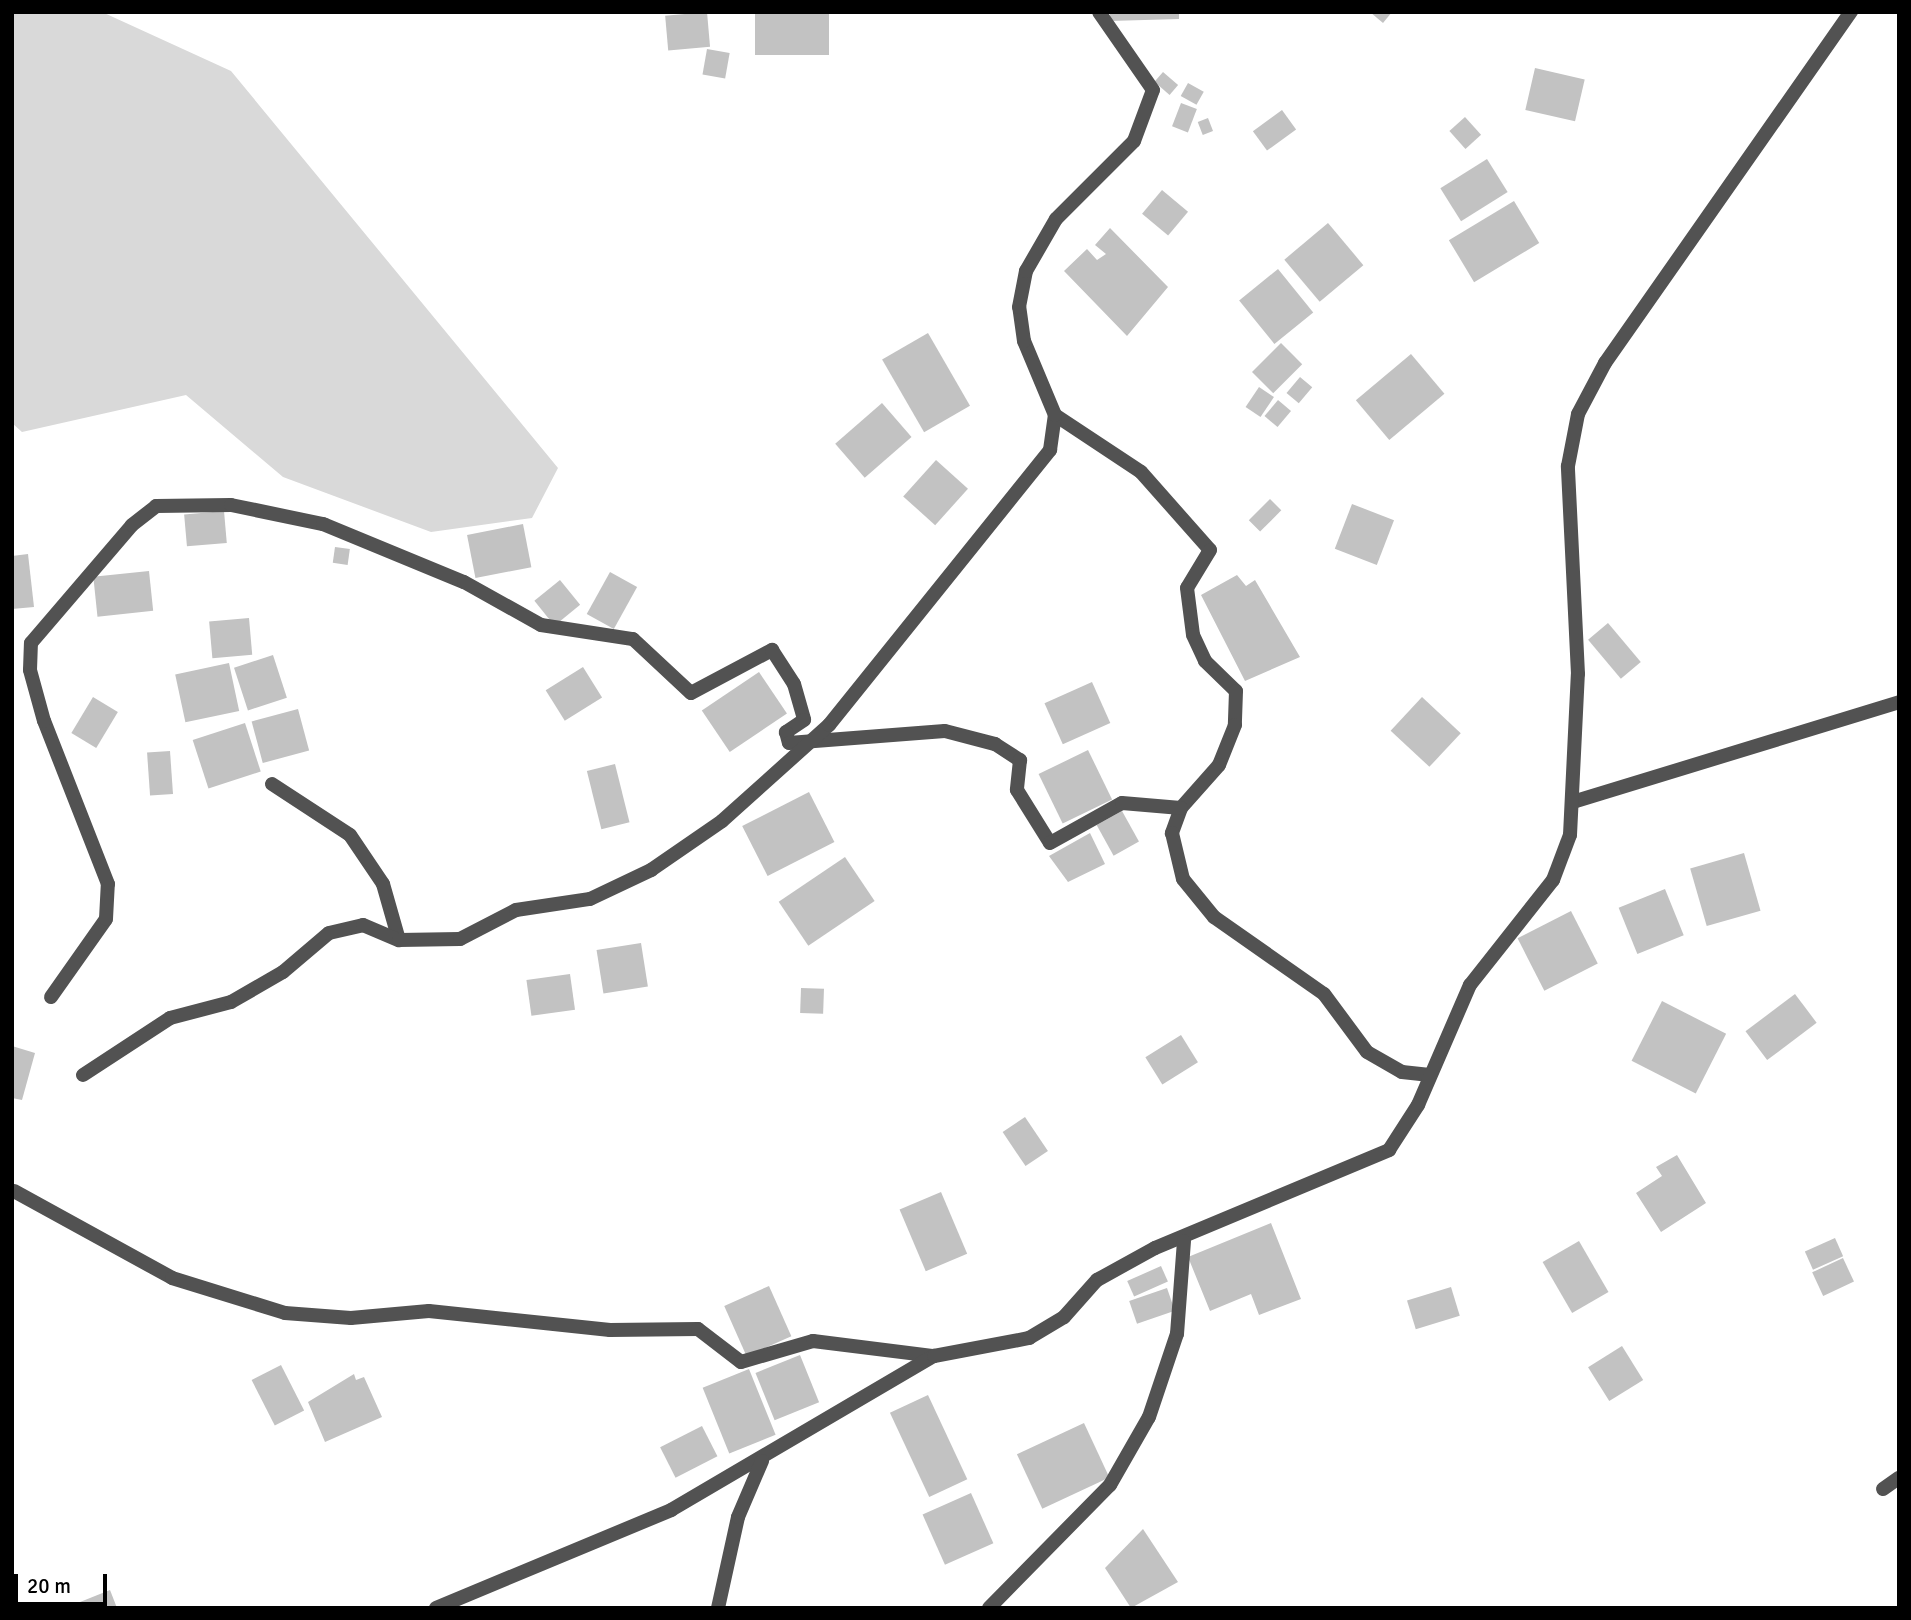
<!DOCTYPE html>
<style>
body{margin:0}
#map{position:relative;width:1911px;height:1620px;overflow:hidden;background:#fff;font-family:Signika,sans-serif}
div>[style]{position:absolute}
.green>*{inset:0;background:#d9d9d9}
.building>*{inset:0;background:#c2c2c2;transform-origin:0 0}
.minor>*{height:14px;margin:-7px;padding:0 7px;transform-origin:7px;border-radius:7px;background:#525252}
span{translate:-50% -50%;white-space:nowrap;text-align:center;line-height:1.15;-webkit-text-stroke:7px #fff;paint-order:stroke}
.frame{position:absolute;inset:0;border:14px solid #000;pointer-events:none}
.scale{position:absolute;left:14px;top:1574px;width:93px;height:32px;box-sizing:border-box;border:4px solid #000;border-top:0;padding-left:9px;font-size:21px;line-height:24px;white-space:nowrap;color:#000;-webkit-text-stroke:5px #fff;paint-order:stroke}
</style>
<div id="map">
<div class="green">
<div style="clip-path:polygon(12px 12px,102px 12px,231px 71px,558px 468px,532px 518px,431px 532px,283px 477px,186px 395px,22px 432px,12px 423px)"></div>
</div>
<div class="building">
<div style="left:707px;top:12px;width:35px;height:42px;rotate:85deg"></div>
<div style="left:755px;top:12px;width:74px;height:43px"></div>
<div style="clip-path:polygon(1110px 12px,1179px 12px,1179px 19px,1110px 21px)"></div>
<div style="clip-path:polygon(1370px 12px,1392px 12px,1383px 23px)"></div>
<div style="left:707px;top:49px;width:23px;height:26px;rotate:10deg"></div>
<div style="left:1535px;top:68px;width:51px;height:43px;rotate:13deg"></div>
<div style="left:1163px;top:72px;width:20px;height:13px;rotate:41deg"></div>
<div style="left:1188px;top:83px;width:18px;height:15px;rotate:29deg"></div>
<div style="left:1181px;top:103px;width:17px;height:25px;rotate:21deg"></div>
<div style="left:1282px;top:110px;width:24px;height:36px;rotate:54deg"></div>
<div style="left:1465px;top:117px;width:24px;height:21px;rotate:48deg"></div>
<div style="left:1208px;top:118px;width:14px;height:11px;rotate:69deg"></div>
<div style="left:1487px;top:159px;width:39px;height:55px;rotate:58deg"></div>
<div style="left:1162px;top:190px;width:34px;height:31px;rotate:40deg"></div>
<div style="left:1514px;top:201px;width:49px;height:76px;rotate:59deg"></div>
<div style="left:1328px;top:223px;width:55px;height:57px;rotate:50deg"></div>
<div style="clip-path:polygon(1110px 228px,1168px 287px,1127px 336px,1064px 271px,1087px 249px,1097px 260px,1106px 254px,1095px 245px)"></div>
<div style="left:1278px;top:269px;width:56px;height:50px;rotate:51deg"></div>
<div style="left:928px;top:333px;width:84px;height:53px;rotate:60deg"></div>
<div style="left:1281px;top:343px;width:30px;height:41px;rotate:45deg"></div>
<div style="left:1411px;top:354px;width:52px;height:72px;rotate:50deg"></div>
<div style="left:1300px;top:377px;width:16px;height:21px;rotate:40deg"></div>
<div style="left:1259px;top:387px;width:18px;height:24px;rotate:34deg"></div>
<div style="left:1278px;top:400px;width:17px;height:21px;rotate:40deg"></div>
<div style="left:882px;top:403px;width:45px;height:62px;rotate:49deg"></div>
<div style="left:936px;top:460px;width:43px;height:49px;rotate:42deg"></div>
<div style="left:1270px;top:499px;width:16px;height:30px;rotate:45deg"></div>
<div style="left:1352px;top:504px;width:45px;height:48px;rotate:21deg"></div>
<div style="left:224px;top:511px;width:32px;height:40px;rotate:85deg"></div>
<div style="left:523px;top:524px;width:44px;height:57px;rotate:79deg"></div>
<div style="left:335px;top:547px;width:15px;height:16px;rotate:8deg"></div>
<div style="clip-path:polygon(28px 554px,34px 607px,12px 609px,12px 556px)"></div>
<div style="left:149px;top:571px;width:40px;height:56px;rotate:84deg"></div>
<div style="left:610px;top:572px;width:31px;height:48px;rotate:29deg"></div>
<div style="clip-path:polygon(1237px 575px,1246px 586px,1255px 580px,1300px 657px,1245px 681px,1201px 595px)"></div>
<div style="left:560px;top:580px;width:32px;height:33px;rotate:51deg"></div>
<div style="left:249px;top:618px;width:37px;height:40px;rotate:85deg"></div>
<div style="left:1608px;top:623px;width:51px;height:26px;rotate:50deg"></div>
<div style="left:273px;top:655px;width:45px;height:41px;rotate:72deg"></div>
<div style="left:229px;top:663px;width:49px;height:55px;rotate:78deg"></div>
<div style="left:583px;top:667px;width:36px;height:44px;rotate:58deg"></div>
<div style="left:759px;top:672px;width:50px;height:69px;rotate:56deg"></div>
<div style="left:1092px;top:682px;width:45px;height:52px;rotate:66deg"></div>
<div style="left:93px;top:697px;width:29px;height:42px;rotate:31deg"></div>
<div style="left:1422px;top:697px;width:53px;height:46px;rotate:43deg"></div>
<div style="left:298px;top:709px;width:43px;height:48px;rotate:75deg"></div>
<div style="left:245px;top:723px;width:51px;height:55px;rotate:72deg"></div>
<div style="left:1088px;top:750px;width:55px;height:55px;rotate:64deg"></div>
<div style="left:170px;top:751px;width:43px;height:23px;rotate:86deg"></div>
<div style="left:615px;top:764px;width:60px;height:29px;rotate:76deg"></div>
<div style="left:809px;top:792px;width:56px;height:75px;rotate:63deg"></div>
<div style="left:1122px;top:811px;width:35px;height:29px;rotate:61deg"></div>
<div style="clip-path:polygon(1090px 833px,1105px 864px,1068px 882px,1049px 856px)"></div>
<div style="left:1744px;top:853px;width:60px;height:56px;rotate:74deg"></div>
<div style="left:845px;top:857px;width:53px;height:80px;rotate:56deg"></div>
<div style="left:1665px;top:889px;width:50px;height:50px;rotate:68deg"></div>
<div style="left:1571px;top:911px;width:59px;height:60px;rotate:63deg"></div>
<div style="left:641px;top:943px;width:44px;height:45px;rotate:81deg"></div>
<div style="left:570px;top:974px;width:36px;height:44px;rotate:82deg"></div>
<div style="left:801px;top:988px;width:23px;height:25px;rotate:2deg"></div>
<div style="left:1795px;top:994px;width:36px;height:62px;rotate:53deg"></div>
<div style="left:1662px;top:1001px;width:72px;height:67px;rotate:27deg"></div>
<div style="left:1181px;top:1035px;width:32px;height:42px;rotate:58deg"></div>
<div style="clip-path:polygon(12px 1046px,35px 1053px,22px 1100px,12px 1098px)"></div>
<div style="left:1025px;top:1117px;width:41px;height:27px;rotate:56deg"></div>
<div style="clip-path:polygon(1677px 1155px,1706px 1203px,1661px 1232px,1636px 1193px,1662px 1176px,1656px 1167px)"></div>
<div style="left:941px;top:1192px;width:67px;height:45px;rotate:67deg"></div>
<div style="clip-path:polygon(1271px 1223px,1301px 1299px,1259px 1315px,1251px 1294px,1210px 1311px,1188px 1257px)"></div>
<div style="left:1835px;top:1238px;width:20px;height:33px;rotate:66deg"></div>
<div style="left:1579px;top:1241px;width:59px;height:42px;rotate:60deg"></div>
<div style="left:1843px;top:1258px;width:26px;height:34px;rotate:65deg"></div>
<div style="left:1161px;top:1266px;width:17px;height:37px;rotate:66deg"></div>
<div style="left:769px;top:1286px;width:55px;height:49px;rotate:66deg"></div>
<div style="left:1451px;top:1287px;width:30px;height:46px;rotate:73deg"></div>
<div style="left:1167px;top:1288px;width:24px;height:40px;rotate:71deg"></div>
<div style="left:1622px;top:1346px;width:40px;height:40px;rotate:58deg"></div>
<div style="left:800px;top:1355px;width:51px;height:48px;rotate:68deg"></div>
<div style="left:281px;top:1365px;width:51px;height:33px;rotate:63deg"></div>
<div style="left:749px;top:1369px;width:71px;height:50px;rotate:68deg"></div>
<div style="clip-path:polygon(354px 1374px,356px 1380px,364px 1377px,382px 1417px,325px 1442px,308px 1402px)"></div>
<div style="left:928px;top:1395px;width:93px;height:42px;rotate:65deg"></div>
<div style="left:1084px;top:1423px;width:60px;height:74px;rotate:65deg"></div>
<div style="left:702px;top:1426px;width:34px;height:47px;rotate:63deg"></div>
<div style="left:971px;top:1493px;width:55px;height:53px;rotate:66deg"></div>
<div style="clip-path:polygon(1143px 1529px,1178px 1582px,1131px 1608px,1105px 1568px)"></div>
<div style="clip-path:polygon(110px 1590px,117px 1608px,65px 1608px)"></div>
</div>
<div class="minor">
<div style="left:1055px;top:415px;width:103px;rotate:33.5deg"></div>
<div style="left:1141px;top:472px;width:104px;rotate:48.5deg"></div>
<div style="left:1210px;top:550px;width:44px;rotate:121.2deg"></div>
<div style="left:1187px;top:588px;width:47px;rotate:82.7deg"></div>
<div style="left:1193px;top:635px;width:29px;rotate:65deg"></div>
<div style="left:1205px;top:661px;width:43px;rotate:44.1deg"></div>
<div style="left:1236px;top:691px;width:34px;rotate:92deg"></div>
<div style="left:1235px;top:725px;width:43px;rotate:111.8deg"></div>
<div style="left:1219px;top:765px;width:57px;rotate:131.5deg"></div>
<div style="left:1181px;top:808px;width:27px;rotate:110deg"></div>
<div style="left:1172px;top:833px;width:47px;rotate:76.6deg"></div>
<div style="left:1183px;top:879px;width:49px;rotate:50.8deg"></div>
<div style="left:1214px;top:917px;width:134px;rotate:35deg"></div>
<div style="left:1324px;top:994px;width:72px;rotate:53.4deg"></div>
<div style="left:1367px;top:1052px;width:40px;rotate:29.7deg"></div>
<div style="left:1402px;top:1072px;width:28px;rotate:6deg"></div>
<div style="left:272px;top:784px;width:93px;rotate:33.2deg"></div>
<div style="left:350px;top:835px;width:59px;rotate:56deg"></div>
<div style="left:383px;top:884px;width:58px;rotate:74.1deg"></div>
<div style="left:1576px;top:801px;width:338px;rotate:-17deg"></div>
<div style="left:51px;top:997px;width:95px;rotate:-54.8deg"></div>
<div style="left:106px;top:919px;width:35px;rotate:-87deg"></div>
<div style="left:108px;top:884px;width:175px;rotate:-111.4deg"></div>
<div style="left:44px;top:721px;width:53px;rotate:-105.4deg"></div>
<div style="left:30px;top:670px;width:27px;rotate:-88deg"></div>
<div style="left:31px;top:643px;width:155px;rotate:-49.4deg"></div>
<div style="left:132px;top:525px;width:31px;rotate:-38deg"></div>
<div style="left:156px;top:506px;width:75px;rotate:-0.8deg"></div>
<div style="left:231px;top:505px;width:94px;rotate:11.7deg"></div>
<div style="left:323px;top:524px;width:152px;rotate:22.4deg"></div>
<div style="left:464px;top:582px;width:88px;rotate:29.2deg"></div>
<div style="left:541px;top:625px;width:93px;rotate:8.7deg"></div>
<div style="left:633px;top:639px;width:79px;rotate:43deg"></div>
<div style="left:691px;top:693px;width:92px;rotate:-28deg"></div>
<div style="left:772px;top:650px;width:40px;rotate:57.1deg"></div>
<div style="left:794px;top:684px;width:37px;rotate:74deg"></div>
<div style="left:804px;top:720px;width:22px;rotate:146deg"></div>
<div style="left:786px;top:732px;width:11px;rotate:75deg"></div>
<div style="left:789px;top:743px;width:156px;rotate:-4.4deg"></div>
<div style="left:945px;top:731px;width:52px;rotate:14.6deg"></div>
<div style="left:995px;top:744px;width:30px;rotate:33deg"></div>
<div style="left:1020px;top:760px;width:30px;rotate:96deg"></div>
<div style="left:1017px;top:790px;width:62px;rotate:58.1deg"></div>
<div style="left:1050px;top:843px;width:82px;rotate:-29.1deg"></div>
<div style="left:1122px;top:803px;width:59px;rotate:4.8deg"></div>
<div style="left:83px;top:1075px;width:104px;rotate:-33.2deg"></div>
<div style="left:170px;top:1018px;width:63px;rotate:-14.7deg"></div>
<div style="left:231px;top:1002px;width:60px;rotate:-30deg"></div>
<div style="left:283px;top:972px;width:60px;rotate:-40.3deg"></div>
<div style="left:329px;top:933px;width:35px;rotate:-13deg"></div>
<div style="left:363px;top:925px;width:39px;rotate:23deg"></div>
<div style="left:399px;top:940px;width:61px;rotate:-0.9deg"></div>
<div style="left:460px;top:939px;width:63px;rotate:-27.4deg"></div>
<div style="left:516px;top:910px;width:75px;rotate:-8.5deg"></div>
<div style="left:590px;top:899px;width:68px;rotate:-25.4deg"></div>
<div style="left:651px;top:870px;width:86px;rotate:-34.6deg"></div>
<div style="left:722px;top:821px;width:144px;rotate:-41.9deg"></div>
<div style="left:829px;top:725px;width:353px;rotate:-51.2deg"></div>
<div style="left:1050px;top:450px;width:35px;rotate:-82deg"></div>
<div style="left:1055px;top:415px;width:80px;rotate:-112.7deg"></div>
<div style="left:1024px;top:341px;width:34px;rotate:-98deg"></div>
<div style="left:1019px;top:307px;width:37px;rotate:-79deg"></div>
<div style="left:1026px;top:271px;width:60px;rotate:-60deg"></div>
<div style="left:1056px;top:219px;width:110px;rotate:-45deg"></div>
<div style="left:1134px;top:141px;width:54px;rotate:-69.6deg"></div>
<div style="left:1153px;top:90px;width:95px;rotate:-124.7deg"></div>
<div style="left:14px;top:1191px;width:180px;rotate:28.8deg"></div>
<div style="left:172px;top:1278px;width:118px;rotate:17.2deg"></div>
<div style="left:285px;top:1313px;width:66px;rotate:4.3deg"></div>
<div style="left:351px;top:1318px;width:78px;rotate:-5.1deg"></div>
<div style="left:429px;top:1311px;width:182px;rotate:6deg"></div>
<div style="left:610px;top:1330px;width:88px;rotate:-0.7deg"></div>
<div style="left:698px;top:1329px;width:54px;rotate:37.5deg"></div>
<div style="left:741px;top:1362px;width:75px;rotate:-16.3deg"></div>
<div style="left:813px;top:1341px;width:122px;rotate:7.1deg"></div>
<div style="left:1883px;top:1489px;width:19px;rotate:-35deg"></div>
<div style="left:436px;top:1608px;width:255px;rotate:-22.6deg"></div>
<div style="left:671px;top:1510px;width:305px;rotate:-30.4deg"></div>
<div style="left:934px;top:1356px;width:97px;rotate:-10.7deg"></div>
<div style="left:1029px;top:1338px;width:41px;rotate:-31deg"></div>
<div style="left:1064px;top:1317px;width:50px;rotate:-48.3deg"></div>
<div style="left:1097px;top:1280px;width:66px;rotate:-28.9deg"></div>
<div style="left:1155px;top:1248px;width:254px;rotate:-22.7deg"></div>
<div style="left:1389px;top:1150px;width:54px;rotate:-57.2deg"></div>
<div style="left:1418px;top:1105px;width:131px;rotate:-66.6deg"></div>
<div style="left:1470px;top:985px;width:134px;rotate:-51.7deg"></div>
<div style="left:1553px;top:880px;width:48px;rotate:-69.3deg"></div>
<div style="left:1570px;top:835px;width:161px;rotate:-87.2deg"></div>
<div style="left:1578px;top:674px;width:208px;rotate:-92.8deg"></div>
<div style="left:1568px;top:466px;width:53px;rotate:-79.1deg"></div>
<div style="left:1578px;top:414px;width:58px;rotate:-62.1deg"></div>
<div style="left:1605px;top:363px;width:429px;rotate:-55deg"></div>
<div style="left:718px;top:1608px;width:93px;rotate:-77.6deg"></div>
<div style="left:738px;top:1517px;width:61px;rotate:-66.8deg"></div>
<div style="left:989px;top:1608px;width:173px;rotate:-45.5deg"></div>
<div style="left:1110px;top:1485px;width:78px;rotate:-60.2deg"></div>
<div style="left:1149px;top:1417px;width:88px;rotate:-71.4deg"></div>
<div style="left:1177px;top:1334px;width:93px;rotate:-85.7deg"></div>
</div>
<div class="frame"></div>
<div class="scale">20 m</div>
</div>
